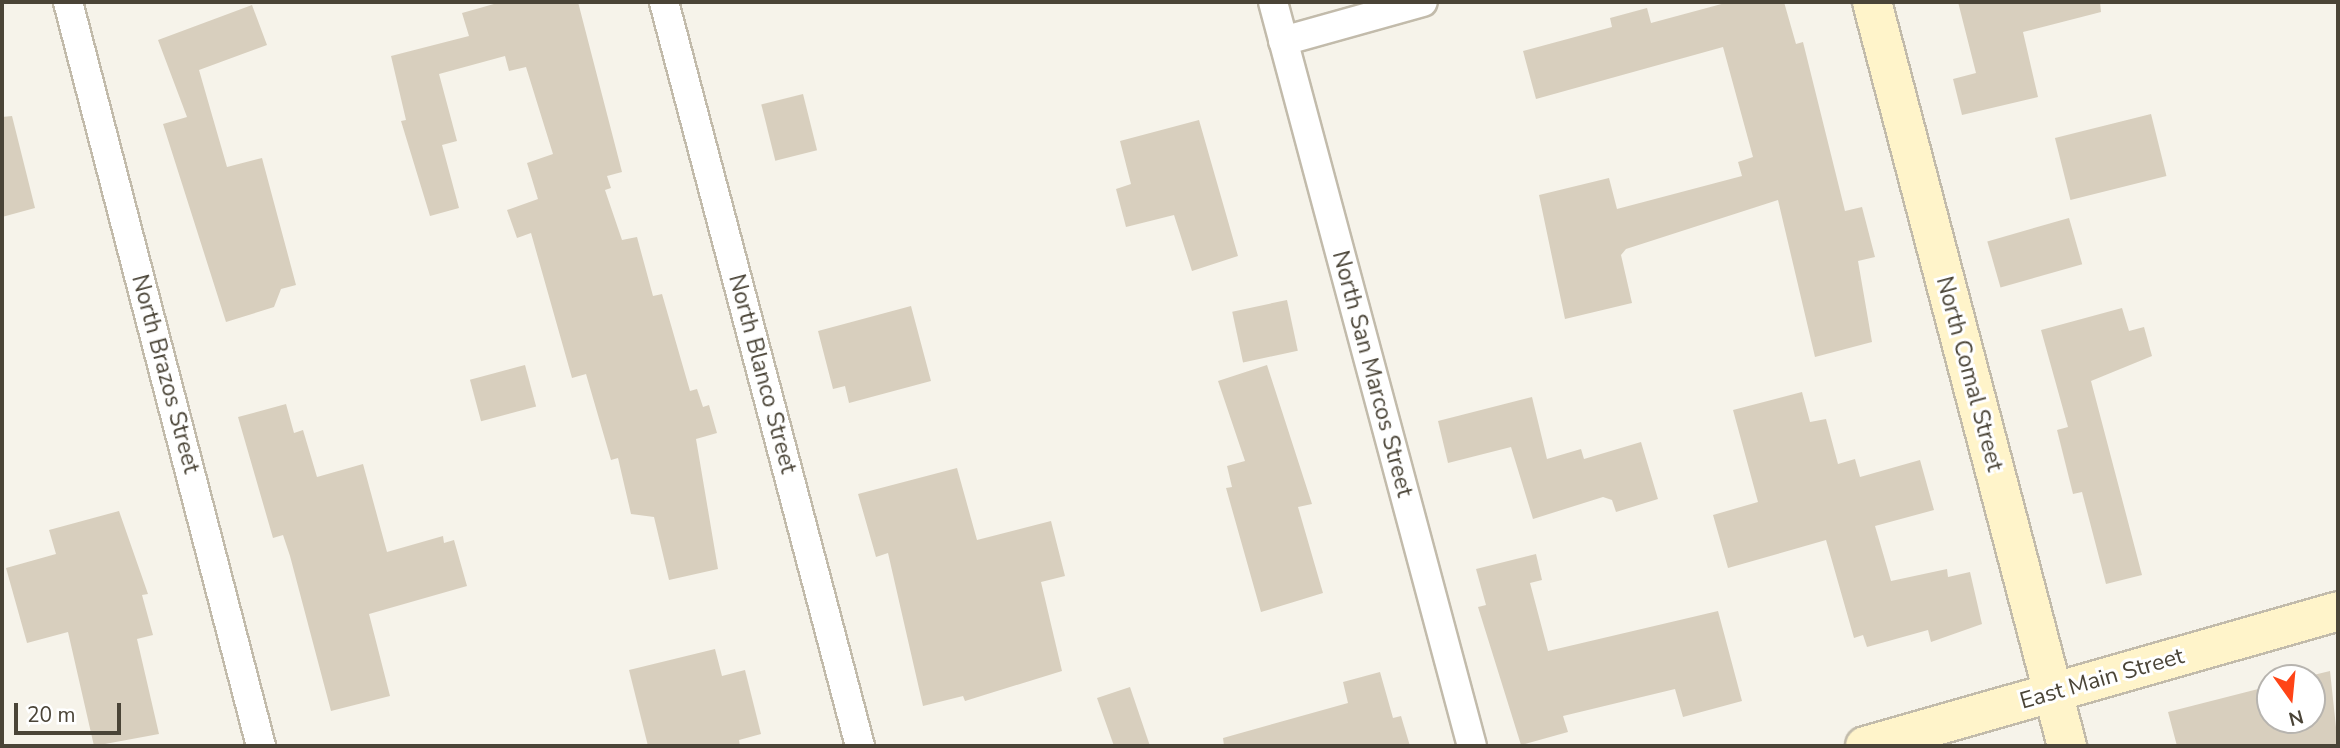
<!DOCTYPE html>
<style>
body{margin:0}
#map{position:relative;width:2340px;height:748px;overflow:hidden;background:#f6f3ea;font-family:"Nunito Sans",sans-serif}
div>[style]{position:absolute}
.building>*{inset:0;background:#d8cfbe;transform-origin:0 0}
.roads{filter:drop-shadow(2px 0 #c2bbab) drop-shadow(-2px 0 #c2bbab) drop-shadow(0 2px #c2bbab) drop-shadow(0 -2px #c2bbab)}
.street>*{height:28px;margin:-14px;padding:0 14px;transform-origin:14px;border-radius:14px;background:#fff}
.secondary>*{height:38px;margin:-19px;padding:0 19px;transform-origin:19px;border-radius:19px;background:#fff4ca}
span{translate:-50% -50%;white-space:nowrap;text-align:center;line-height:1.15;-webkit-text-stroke:6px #fff;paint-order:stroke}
.street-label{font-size:23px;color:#4a4437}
.frame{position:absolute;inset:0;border:4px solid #4a4437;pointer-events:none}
.north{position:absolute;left:2256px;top:664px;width:70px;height:70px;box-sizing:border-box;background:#fff;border:2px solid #b7b4af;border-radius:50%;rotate:165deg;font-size:19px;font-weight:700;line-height:28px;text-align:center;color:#4a4437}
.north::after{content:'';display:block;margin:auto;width:24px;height:32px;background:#ff4417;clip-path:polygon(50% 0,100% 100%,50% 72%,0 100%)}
.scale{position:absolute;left:14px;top:703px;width:107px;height:32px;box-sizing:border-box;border:4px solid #4a4437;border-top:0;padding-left:9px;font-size:21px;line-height:24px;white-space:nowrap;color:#4a4437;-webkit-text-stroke:5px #fff;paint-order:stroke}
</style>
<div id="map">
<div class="building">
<div style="clip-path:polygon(501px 2px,578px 2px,622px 172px,607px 176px,611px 188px,605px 190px,622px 240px,637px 237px,653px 296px,662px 294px,690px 391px,697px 389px,703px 407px,709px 405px,717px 433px,696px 439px,718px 569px,669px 580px,654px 517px,631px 514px,618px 458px,611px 460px,586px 374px,572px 378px,531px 233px,517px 238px,507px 210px,538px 199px,527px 163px,553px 154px,526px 67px,509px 71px,505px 56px,439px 74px,457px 141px,442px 145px,459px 208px,430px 216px,401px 121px,406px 120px,391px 56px,469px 36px,462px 13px)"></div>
<div style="clip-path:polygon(1729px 2px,1784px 2px,1796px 44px,1803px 42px,1845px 211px,1862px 207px,1875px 257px,1858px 261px,1872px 342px,1815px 357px,1778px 200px,1626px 249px,1621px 255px,1632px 303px,1565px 319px,1539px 195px,1609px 178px,1617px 209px,1742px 176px,1738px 162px,1753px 157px,1723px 47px,1536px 99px,1523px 51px,1612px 27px,1610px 18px,1647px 8px,1651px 23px)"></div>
<div style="clip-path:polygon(1958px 2px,2100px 2px,2101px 12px,2023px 32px,2038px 97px,1962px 115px,1953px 79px,1976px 73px)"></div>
<div style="clip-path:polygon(252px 5px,267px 45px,199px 70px,227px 167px,262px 158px,296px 285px,281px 289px,274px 307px,226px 322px,163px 124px,187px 117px,158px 40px)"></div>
<div style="left:803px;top:94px;width:58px;height:43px;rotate:76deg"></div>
<div style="left:2151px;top:114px;width:64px;height:99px;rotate:76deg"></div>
<div style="clip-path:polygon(12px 116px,35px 208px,2px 217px,2px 117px)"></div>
<div style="clip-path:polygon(1199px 120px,1238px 256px,1192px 271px,1174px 215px,1126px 227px,1116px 189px,1131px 184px,1120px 141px)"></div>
<div style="left:2069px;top:218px;width:48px;height:85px;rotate:74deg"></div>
<div style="left:1287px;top:300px;width:52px;height:56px;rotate:78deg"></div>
<div style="clip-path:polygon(911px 306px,931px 381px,849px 403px,845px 386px,833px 389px,818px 331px)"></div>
<div style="clip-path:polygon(2122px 308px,2129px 331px,2144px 327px,2152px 356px,2091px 381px,2142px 575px,2106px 584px,2082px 492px,2073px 494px,2057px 430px,2068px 427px,2041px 330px)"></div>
<div style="left:525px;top:365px;width:43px;height:57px;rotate:75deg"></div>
<div style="clip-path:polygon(1267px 365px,1312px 504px,1298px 507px,1323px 593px,1261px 612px,1226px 488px,1232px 487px,1227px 466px,1245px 461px,1218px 381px)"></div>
<div style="clip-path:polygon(1802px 392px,1810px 422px,1826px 419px,1838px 464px,1855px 459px,1860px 477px,1920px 460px,1934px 510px,1875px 526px,1891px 581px,1947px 569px,1948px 577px,1970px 572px,1982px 624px,1931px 642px,1928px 630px,1867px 647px,1863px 635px,1854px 638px,1826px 540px,1728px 568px,1713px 515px,1758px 502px,1733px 410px)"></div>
<div style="clip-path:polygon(1532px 397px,1547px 459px,1581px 449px,1584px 459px,1641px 442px,1658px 499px,1616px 512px,1612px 500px,1603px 497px,1533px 519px,1511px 447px,1448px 463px,1438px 421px)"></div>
<div style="clip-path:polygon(286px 404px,294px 433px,303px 430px,317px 477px,363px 464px,387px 552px,443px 536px,444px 543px,454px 540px,467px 586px,369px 614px,390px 696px,331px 711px,290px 556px,283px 535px,273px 538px,238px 417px)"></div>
<div style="clip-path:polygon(957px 468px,977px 540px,1051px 521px,1065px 576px,1041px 582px,1062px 671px,965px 701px,963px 696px,923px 706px,888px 553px,876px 557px,858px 494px)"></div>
<div style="clip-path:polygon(119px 511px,148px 594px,142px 595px,153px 635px,137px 639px,159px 734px,94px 746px,68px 632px,27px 643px,6px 568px,56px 554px,49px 530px)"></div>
<div style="clip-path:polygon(1536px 554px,1542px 580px,1530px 583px,1548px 651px,1718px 611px,1742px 701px,1683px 717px,1675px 689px,1563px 716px,1568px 732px,1521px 745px,1478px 607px,1486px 605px,1476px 569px)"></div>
<div style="clip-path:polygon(715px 649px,722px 676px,745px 670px,761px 734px,739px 740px,740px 746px,648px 746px,629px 670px)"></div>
<div style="clip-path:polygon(2330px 671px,2338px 746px,2177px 746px,2168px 712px,2270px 686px,2270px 720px,2312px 720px,2312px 678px,2301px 678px)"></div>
<div style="clip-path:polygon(1380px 672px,1393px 718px,1401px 716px,1410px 746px,1224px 746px,1223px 738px,1348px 703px,1343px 682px)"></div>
<div style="clip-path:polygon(1130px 687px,1150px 746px,1114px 746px,1097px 698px)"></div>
</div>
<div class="roads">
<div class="street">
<div style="left:68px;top:2px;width:769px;rotate:75.46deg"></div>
<div style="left:664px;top:2px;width:769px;rotate:75.24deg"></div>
<div style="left:1273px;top:2px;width:770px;rotate:75.03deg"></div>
<div style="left:1283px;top:41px;width:145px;rotate:-15.6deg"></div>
</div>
<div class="secondary">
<div style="left:1872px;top:2px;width:769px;rotate:75.31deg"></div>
<div style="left:1865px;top:746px;width:492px;rotate:-15.9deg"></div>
</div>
</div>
<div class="street-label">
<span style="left:165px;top:374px;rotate:75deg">North Brazos Street</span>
<span style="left:762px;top:374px;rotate:75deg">North Blanco Street</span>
<span style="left:1372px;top:374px;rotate:75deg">North San Marcos Street</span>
<span style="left:1969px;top:374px;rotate:75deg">North Comal Street</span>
<span style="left:2102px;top:679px;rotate:-16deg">East Main Street</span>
</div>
<div class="frame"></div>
<div class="north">N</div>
<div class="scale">20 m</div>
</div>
